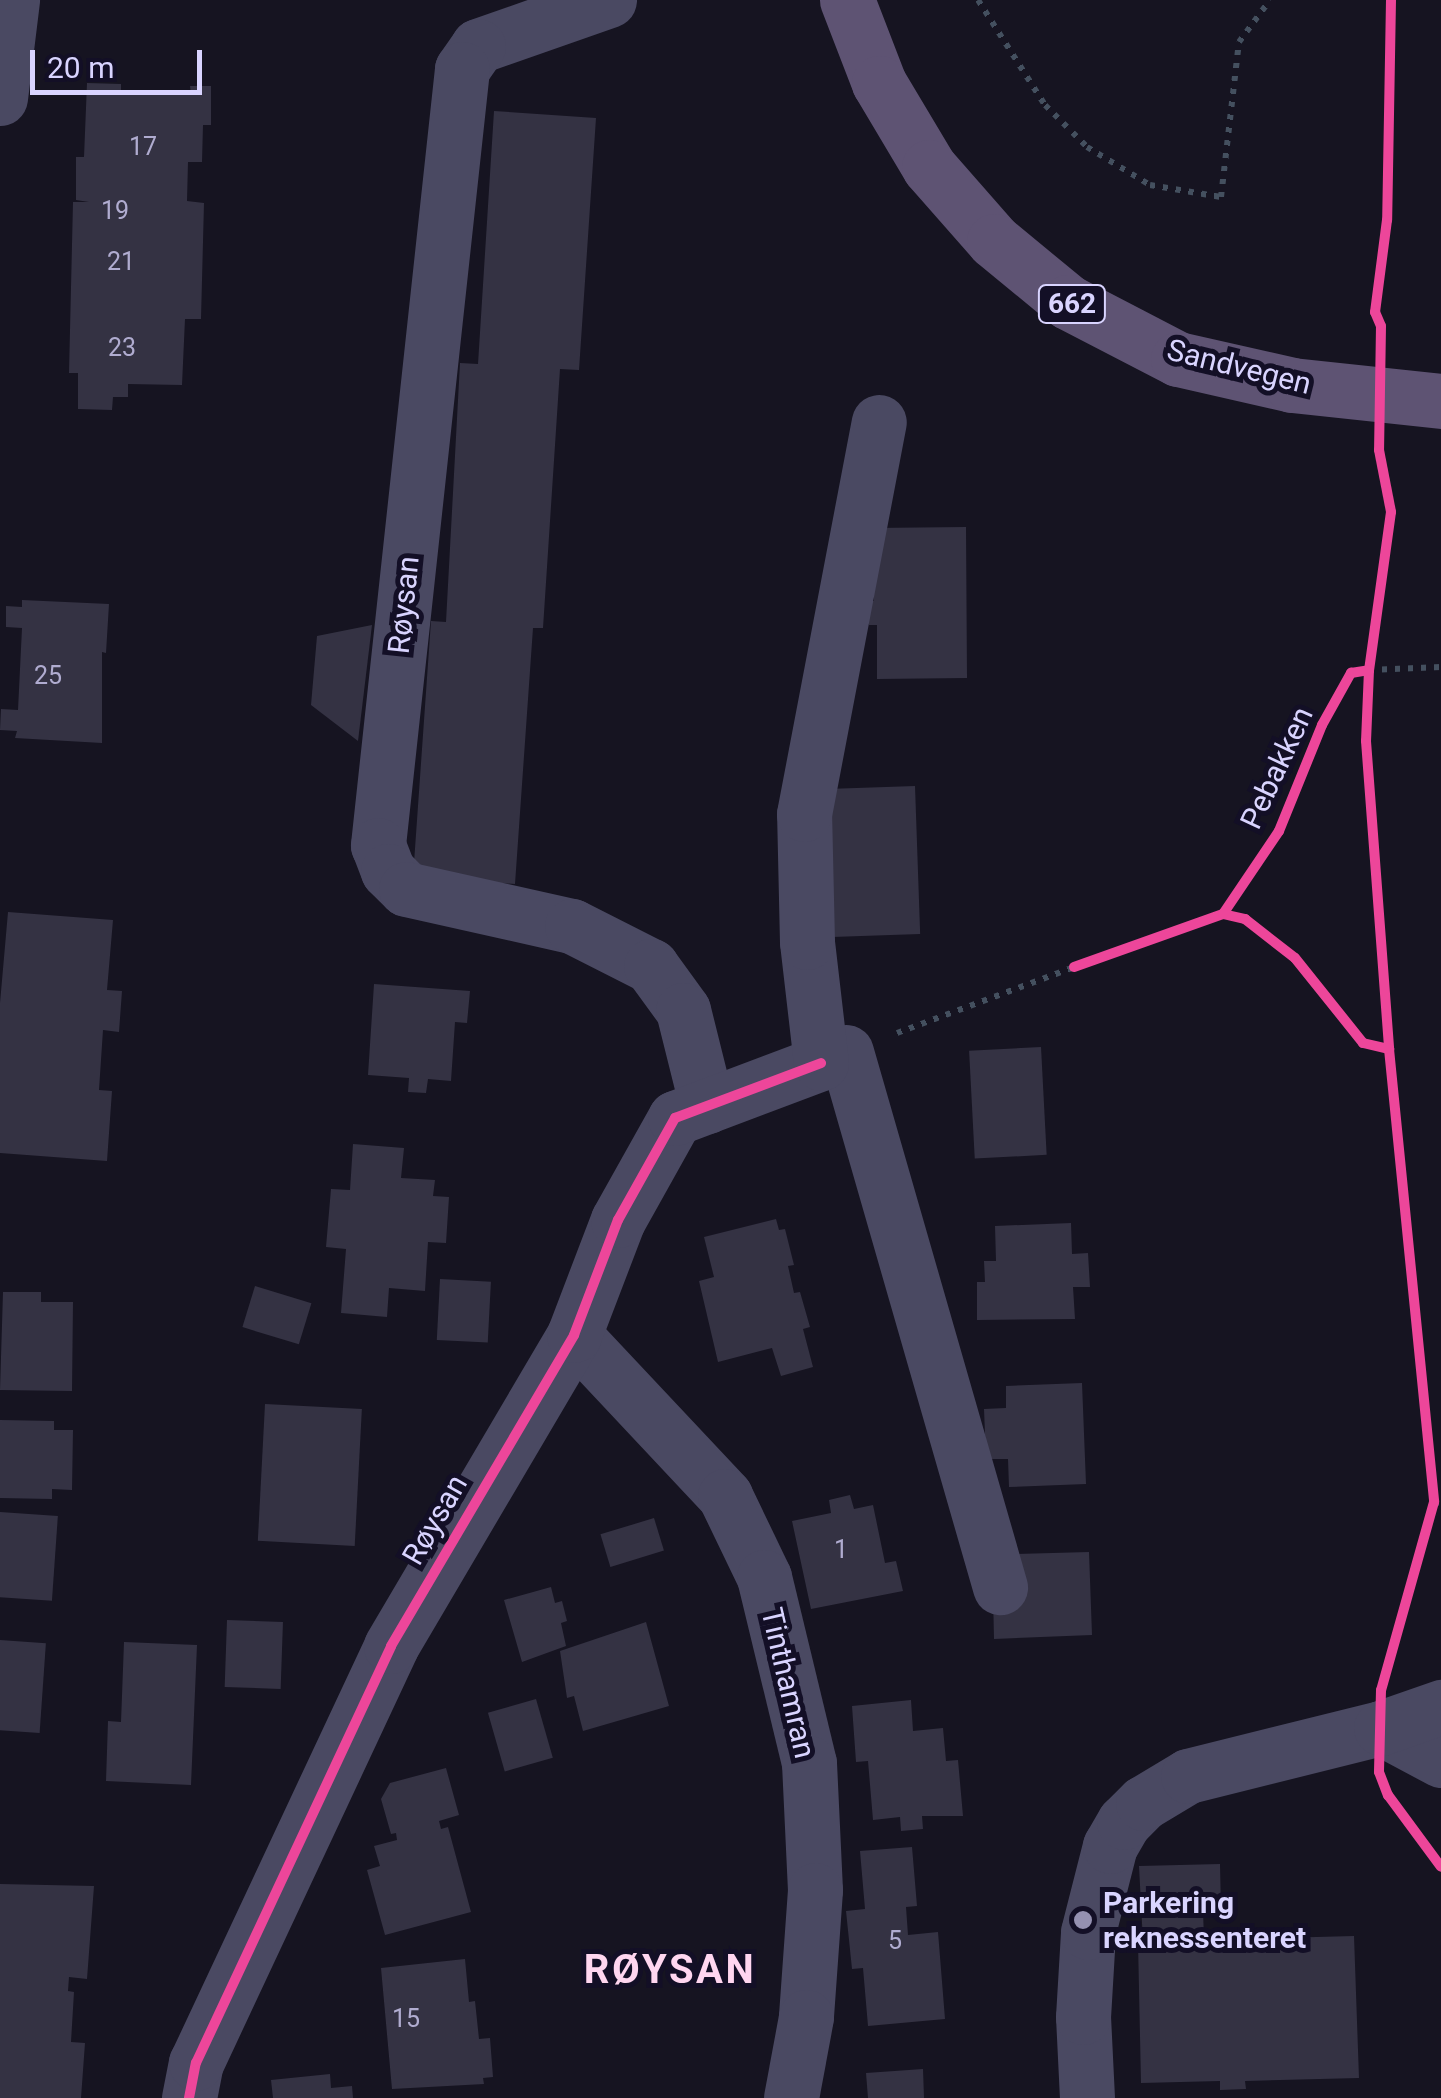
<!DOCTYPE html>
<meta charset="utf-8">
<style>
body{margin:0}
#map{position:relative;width:1441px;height:2098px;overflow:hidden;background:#161421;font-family:Roboto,sans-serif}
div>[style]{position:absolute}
.building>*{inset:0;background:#343243;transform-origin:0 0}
.path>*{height:6px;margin-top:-3px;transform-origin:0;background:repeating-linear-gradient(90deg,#44505f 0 5px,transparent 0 13px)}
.minor>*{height:55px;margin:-27.5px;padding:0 27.5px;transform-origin:27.5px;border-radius:27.5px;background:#4a4962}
.major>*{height:55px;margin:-27.5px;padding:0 27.5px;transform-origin:27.5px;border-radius:27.5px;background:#5e5373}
.cycleway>*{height:10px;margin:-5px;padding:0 5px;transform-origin:5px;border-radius:5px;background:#ed469a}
.dots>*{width:28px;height:28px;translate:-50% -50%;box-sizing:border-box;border:5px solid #130f26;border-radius:50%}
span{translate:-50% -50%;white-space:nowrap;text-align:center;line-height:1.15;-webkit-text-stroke:10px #130f26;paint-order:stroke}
.number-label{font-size:25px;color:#b0acd0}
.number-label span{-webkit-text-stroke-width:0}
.shield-label span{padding:2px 8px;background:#130f26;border:2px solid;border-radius:8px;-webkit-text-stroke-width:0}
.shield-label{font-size:28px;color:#d9d4ff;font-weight:700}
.street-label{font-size:30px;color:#d9d4ff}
.poi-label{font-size:30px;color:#d9d4ff;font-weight:700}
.left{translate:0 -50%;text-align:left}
.district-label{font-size:40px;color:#ffd6f0;font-weight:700;letter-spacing:2.5px}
.scale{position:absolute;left:30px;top:50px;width:172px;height:45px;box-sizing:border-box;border:5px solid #d9d4ff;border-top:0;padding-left:12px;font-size:30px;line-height:35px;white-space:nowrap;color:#d9d4ff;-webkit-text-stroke:8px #130f26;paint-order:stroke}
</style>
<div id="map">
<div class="building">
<div style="clip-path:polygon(87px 83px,121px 84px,121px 91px,191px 93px,190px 86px,211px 86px,211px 125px,203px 125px,202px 162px,188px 162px,187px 201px,204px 203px,201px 319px,185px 319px,182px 385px,128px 384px,128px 397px,113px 397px,112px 410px,78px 409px,78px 373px,69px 373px,73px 202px,89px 202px,76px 200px,76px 157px,84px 157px)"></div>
<div style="clip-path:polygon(494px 111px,596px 118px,579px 370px,560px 369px,543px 628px,533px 628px,515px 884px,413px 877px,431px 621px,446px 622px,460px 363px,478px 364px)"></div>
<div style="clip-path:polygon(966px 527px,967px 678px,877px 679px,877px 625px,869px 625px,869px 601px,874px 601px,873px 528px)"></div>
<div style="clip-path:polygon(22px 600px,109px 604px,106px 653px,102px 652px,102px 743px,15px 738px,17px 731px,0 730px,1px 709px,18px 710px,22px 628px,6px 627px,6px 606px,22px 607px)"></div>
<div style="clip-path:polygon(372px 625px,358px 741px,311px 705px,317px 636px)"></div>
<div style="left:915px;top:786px;width:148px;height:88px;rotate:88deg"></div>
<div style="clip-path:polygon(8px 912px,113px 920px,107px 990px,122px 991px,119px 1032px,103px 1030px,99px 1090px,112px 1091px,107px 1161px,0 1153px,0 1003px)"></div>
<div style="clip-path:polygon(374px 984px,470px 991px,467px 1023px,455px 1022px,451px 1081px,428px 1079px,426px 1093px,408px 1092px,409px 1078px,368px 1075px)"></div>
<div style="left:1041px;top:1047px;width:108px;height:72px;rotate:87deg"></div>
<div style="clip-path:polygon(353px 1144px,404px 1148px,401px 1178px,435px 1180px,433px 1196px,449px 1197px,446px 1243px,428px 1242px,425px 1291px,389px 1288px,387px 1317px,341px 1313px,346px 1249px,326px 1247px,331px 1189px,350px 1190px)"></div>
<div style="clip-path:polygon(776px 1219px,779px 1230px,785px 1229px,794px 1265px,788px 1266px,794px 1293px,800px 1292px,810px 1327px,803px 1329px,813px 1367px,781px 1376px,772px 1348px,718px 1362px,699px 1281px,714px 1277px,704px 1237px)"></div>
<div style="clip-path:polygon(1071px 1223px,1072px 1254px,1088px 1253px,1090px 1287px,1073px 1287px,1075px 1319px,977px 1320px,977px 1282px,985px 1282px,984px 1261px,996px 1261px,995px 1226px)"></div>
<div style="left:440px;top:1279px;width:51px;height:61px;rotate:3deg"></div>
<div style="left:255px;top:1286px;width:59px;height:43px;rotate:17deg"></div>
<div style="clip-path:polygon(3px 1292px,41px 1292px,41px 1302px,73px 1302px,72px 1391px,0 1390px)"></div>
<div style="clip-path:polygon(1082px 1383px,1086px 1484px,1009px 1487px,1008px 1459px,986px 1459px,984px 1409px,1006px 1408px,1006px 1386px)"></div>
<div style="left:265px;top:1404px;width:97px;height:137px;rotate:3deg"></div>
<div style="clip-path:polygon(0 1420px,54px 1421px,54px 1430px,73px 1430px,72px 1490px,52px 1489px,52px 1499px,0 1498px)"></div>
<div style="clip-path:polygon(850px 1495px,854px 1509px,873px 1505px,885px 1563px,896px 1561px,903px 1591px,811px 1609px,792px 1521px,831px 1513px,829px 1500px)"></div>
<div style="left:0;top:1512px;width:58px;height:85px;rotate:4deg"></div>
<div style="left:654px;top:1518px;width:34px;height:56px;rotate:73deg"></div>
<div style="clip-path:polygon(1089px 1552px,1092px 1635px,994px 1639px,993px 1594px,1012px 1554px)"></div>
<div style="clip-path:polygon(551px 1587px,555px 1603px,562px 1601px,567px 1621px,561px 1623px,566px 1646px,522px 1662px,504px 1600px)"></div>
<div style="left:227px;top:1620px;width:56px;height:67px;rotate:2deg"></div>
<div style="clip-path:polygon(646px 1622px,669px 1706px,583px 1731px,574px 1696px,567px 1698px,560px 1651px)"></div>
<div style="left:0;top:1640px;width:46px;height:90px;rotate:4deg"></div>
<div style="clip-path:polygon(124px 1642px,197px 1645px,191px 1785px,106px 1781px,108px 1721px,121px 1722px)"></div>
<div style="left:536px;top:1699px;width:61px;height:50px;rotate:74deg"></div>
<div style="clip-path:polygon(911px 1700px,913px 1731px,943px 1728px,946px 1761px,958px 1760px,963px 1816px,922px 1816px,923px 1829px,901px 1831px,900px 1817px,873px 1820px,868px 1761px,856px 1762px,852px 1706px)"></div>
<div style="clip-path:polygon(446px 1768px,459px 1815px,439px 1821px,441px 1829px,448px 1827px,471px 1912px,385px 1935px,367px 1870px,380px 1866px,374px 1846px,397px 1840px,396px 1833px,391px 1834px,381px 1799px,390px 1783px)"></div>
<div style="clip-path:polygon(912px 1847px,917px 1906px,906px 1907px,908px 1935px,938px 1932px,945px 2019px,868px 2026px,863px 1968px,852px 1969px,846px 1911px,865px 1909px,860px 1851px)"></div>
<div style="clip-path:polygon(1220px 1864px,1221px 1909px,1203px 1910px,1204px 1940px,1354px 1936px,1359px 2078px,1245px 2081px,1246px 2089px,1220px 2090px,1220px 2081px,1141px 2083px,1138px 1942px,1143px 1942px,1139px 1866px)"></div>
<div style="clip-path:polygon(0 1884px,94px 1886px,87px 1979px,69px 1977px,68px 1991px,74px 1992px,71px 2042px,85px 2043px,81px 2098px,0 2098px)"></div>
<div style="clip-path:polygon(465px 1959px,469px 2002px,475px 2001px,479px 2039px,490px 2038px,493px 2077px,483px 2078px,484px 2084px,392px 2089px,381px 1968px)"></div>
<div style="clip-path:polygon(923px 2069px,924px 2098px,868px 2098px,866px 2073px)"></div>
<div style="clip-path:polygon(330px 2074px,331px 2088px,352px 2086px,353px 2098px,273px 2098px,271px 2080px)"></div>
</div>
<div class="path">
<div style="left:978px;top:0;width:125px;rotate:57.5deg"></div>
<div style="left:1045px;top:105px;width:59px;rotate:45deg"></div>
<div style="left:1087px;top:147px;width:74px;rotate:31.1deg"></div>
<div style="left:1150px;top:185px;width:72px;rotate:9.6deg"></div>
<div style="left:1221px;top:197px;width:156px;rotate:-83.4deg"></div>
<div style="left:1239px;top:42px;width:52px;rotate:-53.6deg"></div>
<div style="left:1369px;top:670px;width:72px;rotate:-2.4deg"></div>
<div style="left:897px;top:1033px;width:189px;rotate:-20.4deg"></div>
<div style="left:1434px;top:1502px;width:7px;rotate:8deg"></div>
</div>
<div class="minor">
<div style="left:609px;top:0;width:139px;rotate:160.7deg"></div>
<div style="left:478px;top:46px;width:28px;rotate:125deg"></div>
<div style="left:462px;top:69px;width:781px;rotate:96.18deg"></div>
<div style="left:378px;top:845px;width:28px;rotate:69deg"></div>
<div style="left:388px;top:871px;width:25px;rotate:45deg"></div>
<div style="left:406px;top:889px;width:170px;rotate:12.6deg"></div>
<div style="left:572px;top:926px;width:89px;rotate:26.9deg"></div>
<div style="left:651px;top:966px;width:54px;rotate:54deg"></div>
<div style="left:683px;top:1010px;width:99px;rotate:76deg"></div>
<div style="left:0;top:98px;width:99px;rotate:-83deg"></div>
<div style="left:846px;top:1052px;width:557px;rotate:73.94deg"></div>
<div style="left:574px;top:1335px;width:221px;rotate:46.8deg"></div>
<div style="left:725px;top:1496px;width:90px;rotate:64.3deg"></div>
<div style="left:764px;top:1577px;width:191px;rotate:76.4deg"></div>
<div style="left:809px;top:1763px;width:127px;rotate:87.3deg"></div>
<div style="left:815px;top:1890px;width:127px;rotate:94.1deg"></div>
<div style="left:806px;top:2017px;width:82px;rotate:100.5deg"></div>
<div style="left:1381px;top:1728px;width:68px;rotate:28.1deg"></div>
<div style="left:189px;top:2098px;width:36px;rotate:-79deg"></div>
<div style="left:196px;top:2063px;width:460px;rotate:-64.9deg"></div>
<div style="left:391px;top:1646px;width:361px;rotate:-59.5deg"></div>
<div style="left:574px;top:1335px;width:123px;rotate:-69.1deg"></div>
<div style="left:618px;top:1220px;width:117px;rotate:-60.8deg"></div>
<div style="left:675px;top:1118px;width:156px;rotate:-20.6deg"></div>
<div style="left:821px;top:1063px;width:122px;rotate:-96.6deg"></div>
<div style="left:807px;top:942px;width:128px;rotate:-91.3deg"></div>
<div style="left:804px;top:814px;width:399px;rotate:-79.2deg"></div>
<div style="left:1087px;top:2098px;width:81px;rotate:-92.8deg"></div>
<div style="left:1083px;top:2017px;width:85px;rotate:-86.6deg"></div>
<div style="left:1088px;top:1932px;width:89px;rotate:-75.7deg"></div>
<div style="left:1110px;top:1846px;width:28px;rotate:-60deg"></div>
<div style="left:1124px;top:1822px;width:27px;rotate:-45deg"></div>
<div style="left:1143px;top:1803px;width:52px;rotate:-31deg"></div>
<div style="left:1188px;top:1776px;width:199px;rotate:-14deg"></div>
<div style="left:1381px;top:1728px;width:64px;rotate:-19.3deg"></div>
</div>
<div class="major">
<div style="left:847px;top:0;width:89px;rotate:68.9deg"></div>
<div style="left:879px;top:83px;width:98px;rotate:59.2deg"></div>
<div style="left:929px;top:167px;width:98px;rotate:48.7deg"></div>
<div style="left:994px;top:241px;width:96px;rotate:39.5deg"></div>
<div style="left:1068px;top:302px;width:124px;rotate:27.4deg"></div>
<div style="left:1178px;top:359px;width:117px;rotate:12.8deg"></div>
<div style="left:1292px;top:385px;width:150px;rotate:6.1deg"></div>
</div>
<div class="cycleway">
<div style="left:1391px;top:0;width:220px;rotate:91deg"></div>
<div style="left:1387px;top:220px;width:93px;rotate:97.4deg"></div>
<div style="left:1375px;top:312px;width:15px;rotate:67deg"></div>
<div style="left:1381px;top:326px;width:124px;rotate:90.9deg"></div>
<div style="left:1379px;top:450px;width:63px;rotate:79deg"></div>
<div style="left:1391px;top:512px;width:160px;rotate:97.9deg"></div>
<div style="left:1369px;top:670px;width:71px;rotate:92.4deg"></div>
<div style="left:1366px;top:741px;width:309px;rotate:85.7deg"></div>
<div style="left:1389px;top:1049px;width:455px;rotate:84.3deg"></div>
<div style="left:1434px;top:1502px;width:195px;rotate:105.7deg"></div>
<div style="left:1381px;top:1690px;width:82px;rotate:91.4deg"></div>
<div style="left:1379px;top:1772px;width:25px;rotate:69deg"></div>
<div style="left:1388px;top:1795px;width:89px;rotate:53.6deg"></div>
<div style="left:1223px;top:914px;width:23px;rotate:13deg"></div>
<div style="left:1245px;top:919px;width:63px;rotate:38deg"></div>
<div style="left:1295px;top:958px;width:109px;rotate:51.3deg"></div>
<div style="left:1363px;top:1043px;width:27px;rotate:13deg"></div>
<div style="left:1074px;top:967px;width:158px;rotate:-19.6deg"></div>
<div style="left:1223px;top:914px;width:100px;rotate:-56deg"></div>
<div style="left:1279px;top:831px;width:114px;rotate:-67.9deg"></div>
<div style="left:1322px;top:725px;width:60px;rotate:-60.9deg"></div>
<div style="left:1351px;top:673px;width:18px;rotate:-9deg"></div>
<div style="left:189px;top:2098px;width:36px;rotate:-79deg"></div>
<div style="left:196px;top:2063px;width:460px;rotate:-64.9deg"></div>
<div style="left:391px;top:1646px;width:361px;rotate:-59.5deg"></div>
<div style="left:574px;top:1335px;width:123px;rotate:-69.1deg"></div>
<div style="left:618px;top:1220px;width:117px;rotate:-60.8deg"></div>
<div style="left:675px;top:1118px;width:156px;rotate:-20.6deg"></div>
</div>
<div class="dots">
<div style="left:1083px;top:1920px;background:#9591b1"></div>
</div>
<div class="number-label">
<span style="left:143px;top:147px">17</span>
<span style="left:115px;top:211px">19</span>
<span style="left:121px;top:262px">21</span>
<span style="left:122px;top:348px">23</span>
<span style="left:48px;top:676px">25</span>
<span style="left:841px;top:1550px">1</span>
<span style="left:895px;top:1941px">5</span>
<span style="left:406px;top:2019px">15</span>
</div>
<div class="shield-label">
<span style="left:1072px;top:304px">662</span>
</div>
<div class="street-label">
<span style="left:1239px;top:367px;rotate:14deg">Sandvegen</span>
<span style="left:404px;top:605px;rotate:-84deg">Røysan</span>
<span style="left:1277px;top:768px;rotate:-65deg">Pebakken</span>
<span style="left:435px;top:1520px;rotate:-60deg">Røysan</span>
<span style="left:788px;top:1683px;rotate:77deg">Tinthamran</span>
</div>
<div class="poi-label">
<span class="left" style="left:1103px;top:1920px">Parkering<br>reknessenteret</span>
</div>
<div class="district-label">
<span style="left:670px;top:1970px">RØYSAN</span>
</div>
<div class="scale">20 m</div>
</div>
